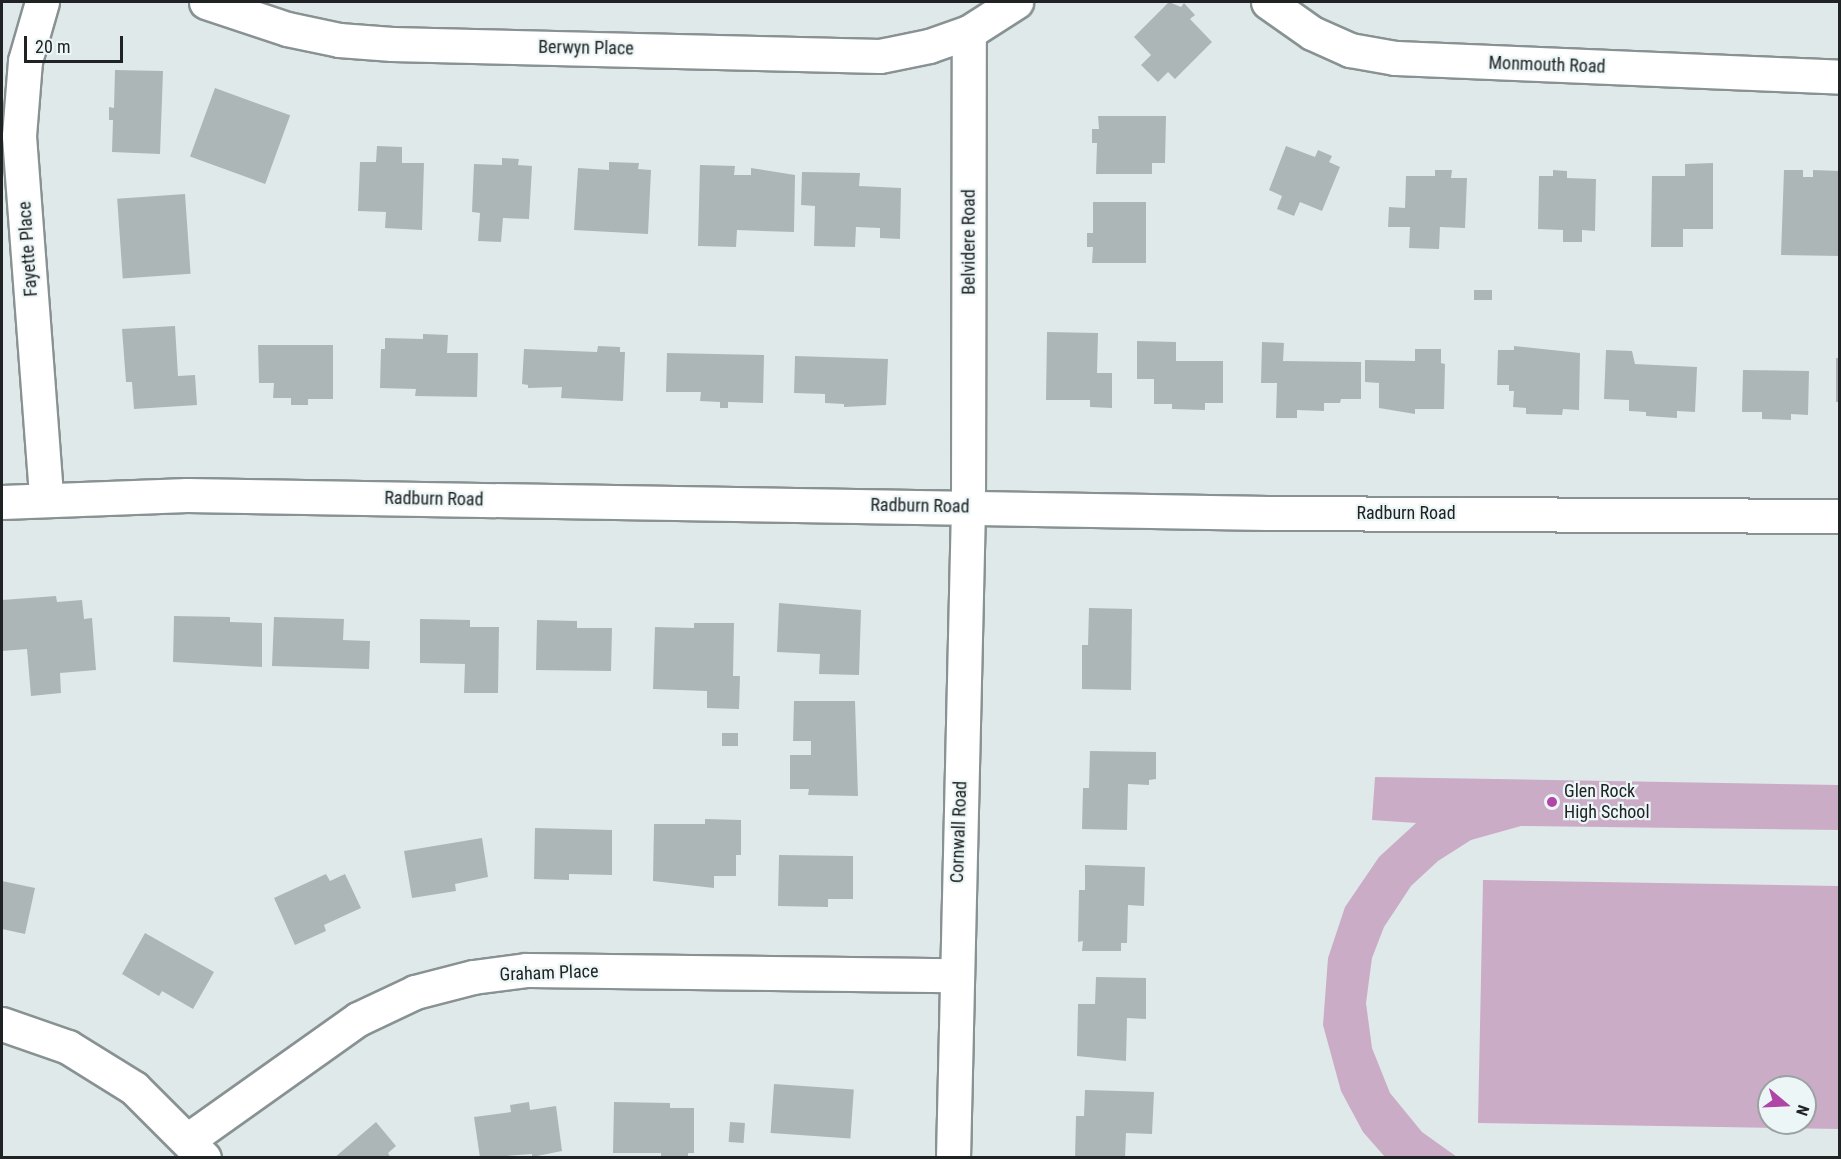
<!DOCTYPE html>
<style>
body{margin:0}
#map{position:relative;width:1841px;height:1159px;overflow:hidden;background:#e0e9ea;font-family:"Roboto Condensed",sans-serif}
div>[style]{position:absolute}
.green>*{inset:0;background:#cbacc6}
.building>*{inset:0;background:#adb6b7;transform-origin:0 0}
.roads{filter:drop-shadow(2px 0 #899293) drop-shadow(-2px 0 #899293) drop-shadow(0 2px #899293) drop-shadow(0 -2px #899293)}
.minor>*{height:33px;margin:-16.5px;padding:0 16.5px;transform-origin:16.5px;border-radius:16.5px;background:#fff}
.dots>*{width:16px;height:16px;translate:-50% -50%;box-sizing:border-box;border:3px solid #edf6f7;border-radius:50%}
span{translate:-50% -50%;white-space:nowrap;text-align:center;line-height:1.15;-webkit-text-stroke:4.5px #edf6f7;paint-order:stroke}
.street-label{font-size:18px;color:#202324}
.poi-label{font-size:18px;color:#202324}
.left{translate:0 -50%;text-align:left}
.frame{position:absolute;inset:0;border:3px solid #202324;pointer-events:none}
.north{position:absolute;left:1757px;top:1075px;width:60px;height:60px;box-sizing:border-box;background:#edf6f7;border:2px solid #9ba2a3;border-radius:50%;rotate:109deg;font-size:16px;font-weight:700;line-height:24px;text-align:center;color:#202324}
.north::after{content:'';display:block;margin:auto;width:21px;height:27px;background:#af45a6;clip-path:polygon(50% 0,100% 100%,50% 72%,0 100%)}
.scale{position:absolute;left:24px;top:36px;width:99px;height:27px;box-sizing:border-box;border:3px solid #202324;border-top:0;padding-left:8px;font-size:18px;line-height:21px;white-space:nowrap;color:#202324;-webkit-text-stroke:4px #edf6f7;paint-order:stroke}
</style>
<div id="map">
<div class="green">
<div style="clip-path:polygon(1375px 777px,1839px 785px,1839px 830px,1521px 826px,1471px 840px,1438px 861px,1411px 886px,1384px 927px,1372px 958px,1366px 1003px,1372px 1048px,1390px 1093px,1422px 1132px,1457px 1157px,1385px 1157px,1363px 1132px,1341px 1091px,1323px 1025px,1328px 958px,1345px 907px,1379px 857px,1416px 823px,1372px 820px)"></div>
<div style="clip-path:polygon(evenodd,1483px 880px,1839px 886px,1839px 1129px,1478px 1123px,1483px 880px,1769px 1087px,1805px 1087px,1805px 1123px,1769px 1123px,1769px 1087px)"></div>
</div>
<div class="building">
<div style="clip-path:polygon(1169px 2px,1181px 7px,1184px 3px,1195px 15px,1190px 19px,1212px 42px,1175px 79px,1168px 72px,1158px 82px,1141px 65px,1151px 55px,1134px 37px)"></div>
<div style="clip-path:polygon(115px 70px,163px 71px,160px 154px,112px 152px,113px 120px,109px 120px,109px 107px,114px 108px)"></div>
<div style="left:215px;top:88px;width:80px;height:73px;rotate:20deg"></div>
<div style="clip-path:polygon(1098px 116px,1166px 116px,1165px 163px,1152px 163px,1152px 174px,1096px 174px,1097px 143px,1092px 143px,1092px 129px,1099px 129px)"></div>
<div style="clip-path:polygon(377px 146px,402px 147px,402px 163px,424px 163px,422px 230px,385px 228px,386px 212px,358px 211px,360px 162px,376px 162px)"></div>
<div style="clip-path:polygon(1286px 146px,1315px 157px,1318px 150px,1332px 156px,1329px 162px,1340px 167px,1322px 211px,1300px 202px,1294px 216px,1277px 209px,1282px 196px,1269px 190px)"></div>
<div style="clip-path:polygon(502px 158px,519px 159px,518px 165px,532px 166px,529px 219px,503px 218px,501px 242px,478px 241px,480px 213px,472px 212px,474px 164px,502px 165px)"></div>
<div style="clip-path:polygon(609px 162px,639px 163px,638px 169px,651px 170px,648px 234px,574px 230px,578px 168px,609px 170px)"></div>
<div style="clip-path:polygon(1713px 163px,1713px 229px,1683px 229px,1683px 247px,1651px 247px,1652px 176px,1685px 176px,1685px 164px)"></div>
<div style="clip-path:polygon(700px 165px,735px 166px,734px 175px,751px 175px,751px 168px,795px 175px,794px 232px,737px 230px,736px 247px,698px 246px)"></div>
<div style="clip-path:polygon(1435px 170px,1452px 170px,1451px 178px,1467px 178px,1465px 228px,1440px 227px,1439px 249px,1409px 248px,1410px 227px,1388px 227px,1389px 207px,1405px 208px,1406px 176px,1435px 176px)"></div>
<div style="clip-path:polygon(1553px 170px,1567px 171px,1567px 178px,1596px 179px,1595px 231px,1582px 230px,1582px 242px,1563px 242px,1563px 230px,1538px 229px,1539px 176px,1553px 176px)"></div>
<div style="clip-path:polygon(1784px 170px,1803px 170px,1803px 177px,1813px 177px,1813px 170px,1840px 171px,1840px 256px,1781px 255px)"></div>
<div style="clip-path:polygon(802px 172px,860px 173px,859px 186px,901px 188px,900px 239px,880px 238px,880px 228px,856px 227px,855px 247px,814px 246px,815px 206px,801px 205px)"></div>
<div style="left:185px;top:194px;width:80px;height:68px;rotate:86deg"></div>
<div style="clip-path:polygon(1093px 202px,1146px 202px,1146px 263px,1092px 263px,1093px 247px,1087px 247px,1087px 233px,1093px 233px)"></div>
<div style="left:1474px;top:290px;width:18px;height:10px"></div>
<div style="clip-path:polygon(175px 326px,178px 376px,195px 375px,197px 405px,134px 409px,132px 382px,126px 382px,122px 329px)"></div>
<div style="clip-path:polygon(1047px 332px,1098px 333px,1097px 373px,1112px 373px,1112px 408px,1090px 407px,1090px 400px,1046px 400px)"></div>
<div style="clip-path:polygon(423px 334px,448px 335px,447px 353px,478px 353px,477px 397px,415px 396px,416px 389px,380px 388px,381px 349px,385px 349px,385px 338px,423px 339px)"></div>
<div style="clip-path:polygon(1137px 341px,1176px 342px,1176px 361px,1223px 361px,1223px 403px,1205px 403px,1205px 410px,1172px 409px,1172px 404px,1154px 404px,1154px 379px,1137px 379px)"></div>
<div style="clip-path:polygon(1262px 342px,1284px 343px,1283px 361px,1361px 362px,1361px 399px,1341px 399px,1340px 403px,1324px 403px,1324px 411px,1297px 410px,1297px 418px,1276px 418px,1277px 383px,1261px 383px)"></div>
<div style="clip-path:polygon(258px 345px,333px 345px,333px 399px,308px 399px,308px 405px,291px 405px,291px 398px,273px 398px,274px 383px,259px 383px)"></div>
<div style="clip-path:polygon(598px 346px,620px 347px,620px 352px,625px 352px,623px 401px,561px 398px,562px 387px,528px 388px,528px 385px,522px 384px,524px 349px,597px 352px)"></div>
<div style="clip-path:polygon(1514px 346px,1580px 353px,1579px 410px,1563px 409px,1562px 415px,1526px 414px,1526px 408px,1513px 407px,1514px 391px,1509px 391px,1509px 385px,1497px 385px,1498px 350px,1514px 350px)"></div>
<div style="clip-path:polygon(1415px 349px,1441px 349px,1441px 363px,1445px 364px,1444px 409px,1415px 409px,1415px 414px,1379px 408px,1379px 383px,1365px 382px,1365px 360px,1415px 361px)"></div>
<div style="clip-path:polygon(1606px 350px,1632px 351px,1635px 364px,1697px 367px,1695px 412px,1677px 411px,1677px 418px,1646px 416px,1646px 412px,1629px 411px,1629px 400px,1604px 399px)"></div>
<div style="clip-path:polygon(667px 353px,764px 355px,763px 403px,728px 402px,728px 408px,720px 408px,720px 402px,700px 401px,701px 392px,666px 392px)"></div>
<div style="clip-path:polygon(795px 356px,888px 359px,886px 405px,844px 407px,844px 404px,825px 403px,825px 394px,794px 393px)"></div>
<div style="left:1840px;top:358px;width:44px;height:4px;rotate:90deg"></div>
<div style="clip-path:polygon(1743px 370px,1809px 371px,1808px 415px,1791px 414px,1791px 420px,1762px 419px,1762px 412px,1742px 412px)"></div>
<div style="clip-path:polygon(56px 596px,57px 602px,82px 600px,84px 619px,92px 618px,96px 670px,60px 673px,61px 693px,31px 696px,27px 649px,2px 651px,2px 600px)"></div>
<div style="clip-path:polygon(779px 603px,861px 610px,859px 675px,819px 674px,820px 654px,777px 652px)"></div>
<div style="clip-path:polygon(1089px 608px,1132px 609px,1131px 690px,1082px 689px,1082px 645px,1088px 645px)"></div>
<div style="clip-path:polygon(174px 616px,230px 617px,230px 622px,262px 623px,262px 667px,173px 662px)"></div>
<div style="clip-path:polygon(274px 617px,344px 619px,343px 640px,370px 641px,369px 669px,272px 666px)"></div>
<div style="clip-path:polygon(420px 619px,470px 620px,470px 627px,499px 627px,498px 693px,464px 693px,465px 664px,420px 663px)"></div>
<div style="clip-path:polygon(537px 620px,577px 621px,577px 628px,612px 628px,611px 671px,536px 670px)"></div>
<div style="clip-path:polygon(694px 623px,734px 623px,733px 676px,740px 676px,739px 709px,707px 708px,707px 691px,653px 689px,655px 627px,694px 628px)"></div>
<div style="clip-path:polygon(794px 701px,855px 701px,858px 796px,808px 795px,809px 789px,790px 789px,790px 755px,811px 755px,811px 741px,793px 741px)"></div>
<div style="left:722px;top:733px;width:16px;height:13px"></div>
<div style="clip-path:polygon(1090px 751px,1156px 752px,1156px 779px,1149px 780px,1149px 785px,1128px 784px,1127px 830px,1082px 829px,1083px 788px,1089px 788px)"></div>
<div style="clip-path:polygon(705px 819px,741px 820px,741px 855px,736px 855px,736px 876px,714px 876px,714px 888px,653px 881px,654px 824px,705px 824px)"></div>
<div style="clip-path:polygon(535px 828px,612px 830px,612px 875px,569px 874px,569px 880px,534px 879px)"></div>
<div style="clip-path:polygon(482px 838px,488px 877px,455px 884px,456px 891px,412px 898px,404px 851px)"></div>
<div style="clip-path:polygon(779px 855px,853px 856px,853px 899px,828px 899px,828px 907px,778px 906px)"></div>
<div style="clip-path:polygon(1085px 865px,1145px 867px,1144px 906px,1128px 905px,1127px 943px,1121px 943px,1121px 951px,1082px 951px,1083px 941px,1078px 942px,1079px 890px,1085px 890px)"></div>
<div style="clip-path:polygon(326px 874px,330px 881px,345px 874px,361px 908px,324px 925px,326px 931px,295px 945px,274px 898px)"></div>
<div style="clip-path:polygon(2px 881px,35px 888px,25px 934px,2px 929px)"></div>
<div style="clip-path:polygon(145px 933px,214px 972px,193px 1009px,162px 991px,159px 996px,122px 974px)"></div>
<div style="clip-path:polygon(1096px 977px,1146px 978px,1146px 1019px,1127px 1018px,1126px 1061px,1077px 1056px,1078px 1004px,1095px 1004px)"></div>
<div style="left:774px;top:1084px;width:80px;height:49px;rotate:4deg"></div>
<div style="clip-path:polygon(1085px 1090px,1154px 1092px,1152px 1134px,1126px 1133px,1125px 1158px,1075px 1158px,1076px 1116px,1084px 1116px)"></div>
<div style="clip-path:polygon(529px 1102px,530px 1110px,556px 1106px,562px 1151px,532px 1157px,532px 1154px,480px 1158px,474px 1117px,511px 1112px,510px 1105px)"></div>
<div style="clip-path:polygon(614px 1102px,670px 1103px,670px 1108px,694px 1108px,694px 1153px,688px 1153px,688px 1158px,661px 1158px,661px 1153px,613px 1153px)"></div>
<div style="clip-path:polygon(376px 1122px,396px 1146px,388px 1153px,391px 1158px,334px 1158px)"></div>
<div style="left:730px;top:1122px;width:15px;height:20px;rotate:4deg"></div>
</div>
<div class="roads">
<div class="minor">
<div style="left:42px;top:2px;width:61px;rotate:106.1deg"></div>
<div style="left:25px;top:61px;width:75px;rotate:94.6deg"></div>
<div style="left:19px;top:136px;width:363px;rotate:85.7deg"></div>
<div style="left:206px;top:2px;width:85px;rotate:18.4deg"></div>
<div style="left:287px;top:29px;width:53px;rotate:11.9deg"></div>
<div style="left:339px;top:40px;width:53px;rotate:4.3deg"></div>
<div style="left:392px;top:44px;width:488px;rotate:1.4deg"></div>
<div style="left:880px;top:56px;width:50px;rotate:-11.5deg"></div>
<div style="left:929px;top:46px;width:42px;rotate:-19.3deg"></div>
<div style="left:1268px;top:2px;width:54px;rotate:35.2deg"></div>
<div style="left:1312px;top:33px;width:42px;rotate:24.1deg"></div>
<div style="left:1350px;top:50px;width:46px;rotate:10.1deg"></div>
<div style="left:1395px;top:58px;width:445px;rotate:2.4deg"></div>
<div style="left:2px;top:502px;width:185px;rotate:-2.2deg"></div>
<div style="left:187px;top:495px;width:1081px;rotate:0.95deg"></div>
<div style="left:1268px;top:513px;width:572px;rotate:0.3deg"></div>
<div style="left:2px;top:1024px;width:70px;rotate:19.2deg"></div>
<div style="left:68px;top:1047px;width:78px;rotate:31.8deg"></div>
<div style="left:134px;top:1088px;width:99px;rotate:45deg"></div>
<div style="left:189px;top:1139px;width:207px;rotate:-35.4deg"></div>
<div style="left:358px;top:1019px;width:63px;rotate:-25.3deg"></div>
<div style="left:415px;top:992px;width:60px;rotate:-14.5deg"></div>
<div style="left:473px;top:977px;width:53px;rotate:-7.5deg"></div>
<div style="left:526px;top:970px;width:429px;rotate:0.7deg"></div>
<div style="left:953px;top:1158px;width:651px;rotate:-88.68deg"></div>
<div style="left:968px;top:507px;width:475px;rotate:-89.9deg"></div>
<div style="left:969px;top:32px;width:56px;rotate:-32.6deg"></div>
</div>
</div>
<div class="dots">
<div style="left:1552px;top:802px;background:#af45a6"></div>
</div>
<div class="street-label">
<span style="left:586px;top:48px;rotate:1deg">Berwyn Place</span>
<span style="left:1547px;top:65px;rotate:2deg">Monmouth Road</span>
<span style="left:969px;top:242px;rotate:-90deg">Belvidere Road</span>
<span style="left:28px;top:249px;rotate:-94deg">Fayette Place</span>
<span style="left:434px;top:499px;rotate:1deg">Radburn Road</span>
<span style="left:920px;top:506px;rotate:1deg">Radburn Road</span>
<span style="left:1406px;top:513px">Radburn Road</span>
<span style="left:959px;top:832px;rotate:-88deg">Cornwall Road</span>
<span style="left:549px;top:973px;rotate:-2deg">Graham Place</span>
</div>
<div class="poi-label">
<span class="left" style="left:1564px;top:802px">Glen Rock<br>High School</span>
</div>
<div class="frame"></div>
<div class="north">N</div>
<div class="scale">20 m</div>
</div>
